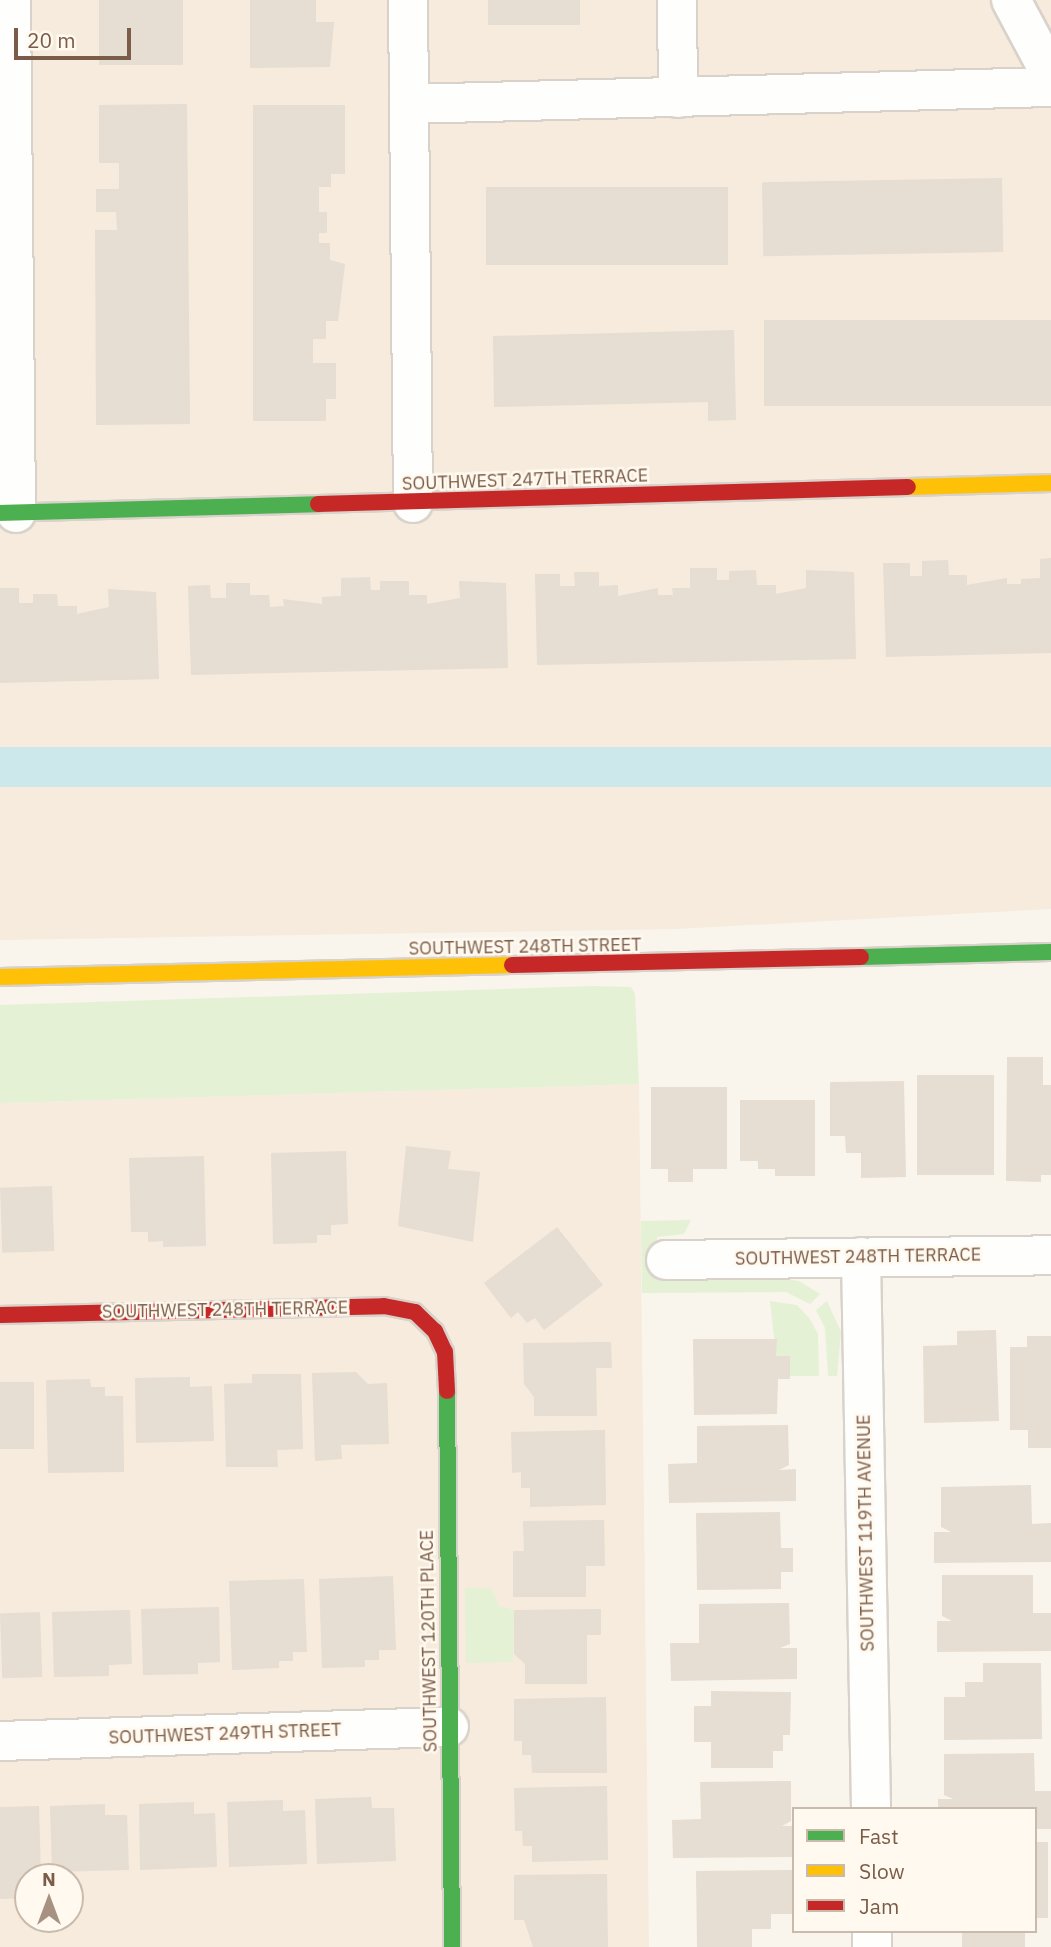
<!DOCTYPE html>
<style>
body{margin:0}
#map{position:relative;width:1051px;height:1947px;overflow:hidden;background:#f9f5ec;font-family:"IBM Plex Sans",sans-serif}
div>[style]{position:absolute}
.residential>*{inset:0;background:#f6ebdc}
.green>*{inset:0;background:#e4f1d5}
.water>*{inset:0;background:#cce8eb;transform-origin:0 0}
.building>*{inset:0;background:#e6ddd3;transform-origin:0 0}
.roads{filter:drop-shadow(2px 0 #d8d2ca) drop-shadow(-2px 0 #d8d2ca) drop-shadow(0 2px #d8d2ca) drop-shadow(0 -2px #d8d2ca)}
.street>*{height:38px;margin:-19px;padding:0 19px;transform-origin:19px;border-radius:19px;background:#fefefc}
.fast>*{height:16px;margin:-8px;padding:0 8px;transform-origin:8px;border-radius:8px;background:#4caf50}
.slow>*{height:16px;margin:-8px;padding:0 8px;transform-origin:8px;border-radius:8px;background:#ffc107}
.jam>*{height:16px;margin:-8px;padding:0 8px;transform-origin:8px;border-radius:8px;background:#c62828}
span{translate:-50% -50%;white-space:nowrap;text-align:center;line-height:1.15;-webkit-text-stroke:5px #fff9ef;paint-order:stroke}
.street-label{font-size:18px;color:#7b5c48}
.legend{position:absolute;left:792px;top:1807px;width:245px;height:126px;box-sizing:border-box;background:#fff9ef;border:2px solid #cabaac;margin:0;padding:9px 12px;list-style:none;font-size:21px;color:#7b5c48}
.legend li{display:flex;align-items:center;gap:14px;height:35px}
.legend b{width:35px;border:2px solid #cabaac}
.north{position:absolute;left:14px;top:1863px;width:70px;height:70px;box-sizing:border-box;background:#fff9ef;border:2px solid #cabaac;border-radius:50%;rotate:0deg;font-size:19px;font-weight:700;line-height:28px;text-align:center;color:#7b5c48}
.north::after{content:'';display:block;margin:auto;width:24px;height:32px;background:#a79281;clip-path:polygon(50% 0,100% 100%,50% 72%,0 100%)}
.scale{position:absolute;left:14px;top:28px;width:117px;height:32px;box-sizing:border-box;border:4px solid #7b5c48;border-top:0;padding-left:9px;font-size:21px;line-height:24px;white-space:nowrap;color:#7b5c48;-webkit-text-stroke:5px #fff9ef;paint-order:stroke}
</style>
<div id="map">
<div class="residential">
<div style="clip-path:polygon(0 0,1051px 0,1051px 909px,676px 929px,0 940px)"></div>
<div style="clip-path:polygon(evenodd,639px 1084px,649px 1947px,0 1947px,0 1103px,639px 1084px,28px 1877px,70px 1877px,70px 1919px,28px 1919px,28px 1877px)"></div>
</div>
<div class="green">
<div style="clip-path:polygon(594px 986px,631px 987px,635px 994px,639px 1084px,0 1103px,0 1005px)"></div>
<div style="clip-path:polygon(691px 1220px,684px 1234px,657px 1237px,659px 1278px,776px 1277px,799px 1281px,820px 1294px,810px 1304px,786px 1292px,642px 1293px,641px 1221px)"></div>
<div style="clip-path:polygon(770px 1301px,797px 1305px,810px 1319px,818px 1334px,819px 1376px,790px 1376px,790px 1357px,776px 1356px)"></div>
<div style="clip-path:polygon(827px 1301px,841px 1332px,837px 1376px,828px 1376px,825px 1328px,816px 1310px)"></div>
<div style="clip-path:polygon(465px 1588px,491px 1588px,499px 1606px,514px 1610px,513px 1662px,466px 1663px)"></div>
</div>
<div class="water">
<div style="left:1051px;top:747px;width:40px;height:1051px;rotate:90deg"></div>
</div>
<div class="building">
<div style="left:99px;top:0;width:84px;height:65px"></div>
<div style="clip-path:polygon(250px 0,316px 0,316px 22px,334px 22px,330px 67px,250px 68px)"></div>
<div style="left:488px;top:0;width:92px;height:25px"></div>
<div style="clip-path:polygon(187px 104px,190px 424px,96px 425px,95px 230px,117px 230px,116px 212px,96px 212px,96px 189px,119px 189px,119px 163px,99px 163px,99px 105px)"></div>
<div style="clip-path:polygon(253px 105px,345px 105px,345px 174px,331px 174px,331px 187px,319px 187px,319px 212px,327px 212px,327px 233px,319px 233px,319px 243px,330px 243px,330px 260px,345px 264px,338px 321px,326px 321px,326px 339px,313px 339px,313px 363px,336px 363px,336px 399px,326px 399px,326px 421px,253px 421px)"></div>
<div style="left:1002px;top:178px;width:74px;height:240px;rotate:89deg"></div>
<div style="left:486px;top:187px;width:242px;height:78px"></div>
<div style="left:1051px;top:320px;width:86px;height:287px;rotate:90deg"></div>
<div style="clip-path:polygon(734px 330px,736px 420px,708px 421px,708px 402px,494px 407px,493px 336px)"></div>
<div style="clip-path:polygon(1051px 558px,1051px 653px,886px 657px,883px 563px,910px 563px,910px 576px,922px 576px,922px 561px,948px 560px,949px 575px,967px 575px,967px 585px,1007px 578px,1007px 584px,1021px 584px,1021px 579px,1040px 578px,1040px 559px)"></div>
<div style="clip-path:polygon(690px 568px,717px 568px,717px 580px,729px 580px,729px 571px,756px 570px,757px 585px,776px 585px,776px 594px,806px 588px,806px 570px,854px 572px,856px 659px,537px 665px,535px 574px,560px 574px,560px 586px,575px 586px,574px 572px,599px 572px,599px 586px,618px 585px,618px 596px,658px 588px,658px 595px,673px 595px,672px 588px,690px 588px)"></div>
<div style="clip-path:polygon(370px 577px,371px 590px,380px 590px,380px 581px,409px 581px,409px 595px,427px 595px,427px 604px,460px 598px,459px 581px,506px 583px,508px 668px,191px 675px,188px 586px,210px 585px,211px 598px,226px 598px,226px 583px,250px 583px,250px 595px,269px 595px,270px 607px,284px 606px,283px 599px,322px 604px,322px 597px,341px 596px,341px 578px)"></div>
<div style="clip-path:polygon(0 588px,19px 588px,19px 603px,33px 603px,33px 594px,57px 594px,58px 606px,77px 606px,77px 614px,109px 607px,108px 589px,156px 592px,159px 679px,0 683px)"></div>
<div style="clip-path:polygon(1007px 1057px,1043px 1057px,1043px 1085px,1051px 1085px,1051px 1175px,1041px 1175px,1041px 1182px,1006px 1181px)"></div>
<div style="left:917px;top:1075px;width:77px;height:100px"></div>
<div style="clip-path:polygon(904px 1081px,906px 1177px,861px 1178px,861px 1153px,846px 1153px,845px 1136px,830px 1136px,830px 1082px)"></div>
<div style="clip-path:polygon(651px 1087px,727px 1087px,727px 1169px,693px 1169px,693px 1182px,668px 1182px,668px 1169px,651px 1169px)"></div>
<div style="clip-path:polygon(740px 1100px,815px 1100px,815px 1176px,775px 1176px,775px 1169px,758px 1169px,758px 1161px,740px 1161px)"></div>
<div style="clip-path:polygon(406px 1146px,451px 1151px,448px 1169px,480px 1172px,473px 1242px,398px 1226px)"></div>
<div style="clip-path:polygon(346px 1151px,348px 1224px,331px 1225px,331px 1235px,317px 1235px,317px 1243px,273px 1244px,271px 1153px)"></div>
<div style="clip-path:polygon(204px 1156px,206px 1246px,163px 1247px,163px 1241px,148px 1242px,148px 1232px,131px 1232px,129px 1158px)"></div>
<div style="left:52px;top:1186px;width:65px;height:52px;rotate:88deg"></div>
<div style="clip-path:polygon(557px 1227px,603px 1285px,544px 1330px,535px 1318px,527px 1323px,518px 1312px,511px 1318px,484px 1283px)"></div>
<div style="clip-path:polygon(996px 1330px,999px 1421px,924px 1423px,923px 1346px,957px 1345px,957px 1331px)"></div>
<div style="clip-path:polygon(1027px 1336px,1051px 1336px,1051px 1448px,1028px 1448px,1028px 1430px,1010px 1430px,1010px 1347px,1027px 1347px)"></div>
<div style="clip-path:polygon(693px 1339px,777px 1339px,776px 1356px,790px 1356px,790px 1379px,778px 1379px,777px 1414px,694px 1415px)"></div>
<div style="clip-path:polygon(611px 1342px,612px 1368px,596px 1368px,597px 1416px,534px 1416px,534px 1397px,524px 1384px,523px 1343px)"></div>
<div style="clip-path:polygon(356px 1372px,368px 1384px,387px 1383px,389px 1444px,341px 1445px,342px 1459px,315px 1461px,312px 1373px)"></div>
<div style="clip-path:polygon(252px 1374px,301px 1374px,303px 1449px,277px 1450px,278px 1467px,226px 1467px,224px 1384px,252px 1383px)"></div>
<div style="clip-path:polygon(190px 1377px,190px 1387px,212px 1386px,214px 1441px,136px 1443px,135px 1378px)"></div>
<div style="clip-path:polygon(90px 1379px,91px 1387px,105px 1387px,105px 1396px,123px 1396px,124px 1472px,48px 1473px,46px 1380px)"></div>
<div style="left:0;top:1382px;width:34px;height:67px"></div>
<div style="clip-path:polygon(788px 1425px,789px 1465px,779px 1470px,796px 1469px,796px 1501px,669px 1503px,668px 1464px,697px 1463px,697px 1426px)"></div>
<div style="clip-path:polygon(605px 1430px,606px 1505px,530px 1507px,530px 1488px,521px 1488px,521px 1472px,512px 1473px,511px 1432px)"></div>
<div style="clip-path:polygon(1031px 1485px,1032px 1524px,1051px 1523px,1051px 1562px,934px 1563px,934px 1532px,951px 1532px,941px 1527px,941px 1487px)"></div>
<div style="clip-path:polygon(780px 1512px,781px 1548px,793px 1548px,793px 1572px,781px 1572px,781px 1589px,697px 1590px,696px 1513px)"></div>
<div style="clip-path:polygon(604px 1520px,605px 1566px,586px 1566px,586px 1597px,513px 1597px,513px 1551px,524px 1551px,523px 1521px)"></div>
<div style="clip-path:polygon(942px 1575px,1033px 1575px,1033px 1613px,1051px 1613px,1051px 1651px,937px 1652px,937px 1621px,952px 1621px,942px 1616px)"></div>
<div style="clip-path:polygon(393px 1576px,396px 1650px,379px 1650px,379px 1660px,365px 1660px,365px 1667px,322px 1668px,319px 1579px)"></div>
<div style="clip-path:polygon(304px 1579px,307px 1652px,293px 1652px,293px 1661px,279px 1661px,279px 1668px,232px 1670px,229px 1581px)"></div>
<div style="clip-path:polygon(789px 1603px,790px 1644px,780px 1648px,797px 1648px,797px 1679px,671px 1681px,670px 1643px,699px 1643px,699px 1604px)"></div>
<div style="clip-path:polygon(219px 1607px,220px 1662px,198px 1663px,198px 1674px,143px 1675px,141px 1609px)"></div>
<div style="clip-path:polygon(601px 1609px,601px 1635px,587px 1635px,587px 1684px,525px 1684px,525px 1664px,514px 1654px,514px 1610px)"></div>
<div style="clip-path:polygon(130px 1610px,132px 1664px,109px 1665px,109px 1676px,54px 1677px,52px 1612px)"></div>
<div style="left:40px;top:1612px;width:65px;height:40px;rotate:88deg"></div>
<div style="clip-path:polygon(983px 1663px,1041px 1663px,1042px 1739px,944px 1740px,944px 1697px,965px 1697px,965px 1682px,983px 1682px)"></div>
<div style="clip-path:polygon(711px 1691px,791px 1692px,790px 1735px,783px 1735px,783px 1751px,773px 1751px,773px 1768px,711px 1768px,711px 1742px,694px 1742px,694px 1706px,711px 1706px)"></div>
<div style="clip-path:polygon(606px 1697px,607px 1773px,532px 1773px,531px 1755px,522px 1755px,522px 1741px,514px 1741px,514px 1699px)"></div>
<div style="clip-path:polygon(1034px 1753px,1035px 1791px,1051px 1791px,1051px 1829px,1035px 1829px,1035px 1809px,938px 1809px,938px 1799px,953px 1799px,944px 1795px,944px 1754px)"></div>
<div style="clip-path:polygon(791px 1781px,791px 1821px,782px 1826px,794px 1826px,794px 1857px,673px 1858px,672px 1820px,701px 1819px,700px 1782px)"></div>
<div style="clip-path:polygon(607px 1786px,608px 1860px,532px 1862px,532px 1846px,523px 1846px,522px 1831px,515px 1831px,514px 1788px)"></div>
<div style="clip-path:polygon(371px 1797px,372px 1808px,394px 1808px,396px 1861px,317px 1864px,315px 1799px)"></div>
<div style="clip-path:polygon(283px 1800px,283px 1811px,305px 1810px,307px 1864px,229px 1867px,227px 1802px)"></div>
<div style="clip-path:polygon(194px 1802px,194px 1814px,215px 1813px,217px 1867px,140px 1870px,139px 1804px)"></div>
<div style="clip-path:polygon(105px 1804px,105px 1815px,127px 1815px,129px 1870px,52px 1872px,50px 1806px)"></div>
<div style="clip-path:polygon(39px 1806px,41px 1877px,28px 1877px,28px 1898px,0 1899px,0 1807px)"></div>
<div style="left:1035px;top:1842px;width:13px;height:76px"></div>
<div style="clip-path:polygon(792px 1870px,792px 1914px,771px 1914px,771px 1929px,752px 1929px,752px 1947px,697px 1947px,696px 1871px)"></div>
<div style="clip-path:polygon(607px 1874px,608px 1947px,533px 1947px,524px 1920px,514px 1920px,514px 1875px)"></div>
<div style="left:962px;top:1931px;width:63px;height:16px"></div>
</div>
<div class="roads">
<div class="street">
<div style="left:11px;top:0;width:513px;rotate:89.44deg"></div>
<div style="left:408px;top:0;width:503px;rotate:89.43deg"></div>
<div style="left:677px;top:0;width:98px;rotate:89.4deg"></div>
<div style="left:1011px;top:0;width:85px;rotate:61.9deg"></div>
<div style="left:409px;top:104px;width:642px;rotate:-1.52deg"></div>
<div style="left:861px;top:1257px;width:552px;rotate:88.96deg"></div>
<div style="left:666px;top:1260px;width:385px;rotate:-0.7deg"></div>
<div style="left:0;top:1741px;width:449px;rotate:-1.8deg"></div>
<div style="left:872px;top:1931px;width:16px;rotate:90deg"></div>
</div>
<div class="fast">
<div style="left:0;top:513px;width:318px;rotate:-1.6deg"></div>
<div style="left:861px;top:957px;width:190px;rotate:-1.5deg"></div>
<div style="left:447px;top:1391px;width:556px;rotate:89.48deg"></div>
</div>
<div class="slow">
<div style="left:908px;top:487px;width:143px;rotate:-1.6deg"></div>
<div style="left:0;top:977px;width:512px;rotate:-1.34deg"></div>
</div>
<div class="jam">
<div style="left:318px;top:504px;width:590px;rotate:-1.65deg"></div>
<div style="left:512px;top:965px;width:349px;rotate:-1.3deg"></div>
<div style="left:0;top:1315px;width:384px;rotate:-1.3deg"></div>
<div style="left:384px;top:1306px;width:32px;rotate:11deg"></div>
<div style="left:415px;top:1312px;width:28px;rotate:44deg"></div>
<div style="left:435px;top:1331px;width:23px;rotate:65deg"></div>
<div style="left:445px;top:1352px;width:39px;rotate:87deg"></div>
</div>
</div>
<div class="street-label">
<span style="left:525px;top:480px;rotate:-2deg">SOUTHWEST 247TH TERRACE</span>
<span style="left:525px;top:947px;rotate:-1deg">SOUTHWEST 248TH STREET</span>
<span style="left:858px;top:1257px;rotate:-1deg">SOUTHWEST 248TH TERRACE</span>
<span style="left:225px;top:1310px;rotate:-1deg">SOUTHWEST 248TH TERRACE</span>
<span style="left:866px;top:1533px;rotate:-91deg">SOUTHWEST 119TH AVENUE</span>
<span style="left:429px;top:1641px;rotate:-91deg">SOUTHWEST 120TH PLACE</span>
<span style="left:225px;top:1734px;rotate:-2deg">SOUTHWEST 249TH STREET</span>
</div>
<ul class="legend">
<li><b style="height:9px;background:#4caf50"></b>Fast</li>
<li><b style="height:9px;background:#ffc107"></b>Slow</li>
<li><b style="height:9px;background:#c62828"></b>Jam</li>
</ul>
<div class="north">N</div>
<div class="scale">20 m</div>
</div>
